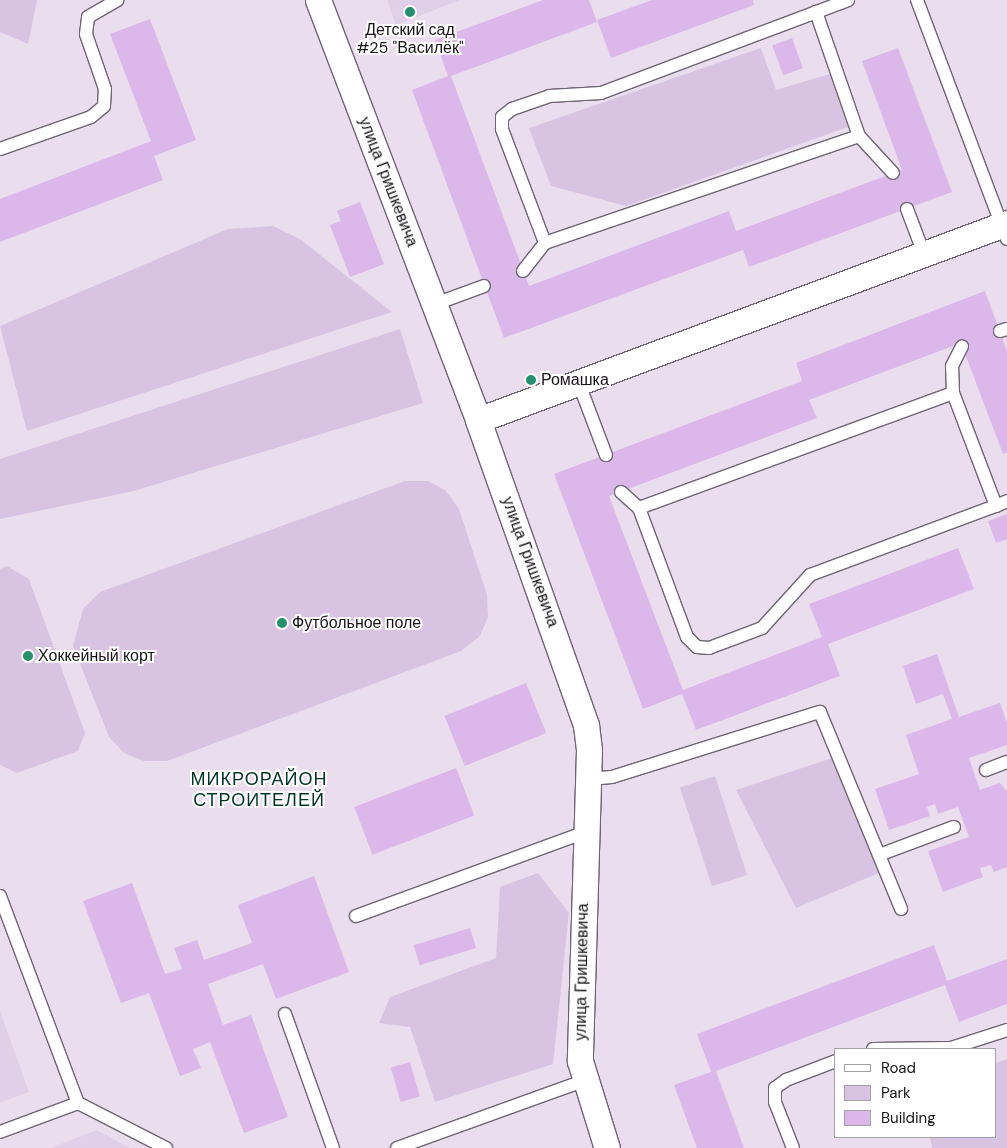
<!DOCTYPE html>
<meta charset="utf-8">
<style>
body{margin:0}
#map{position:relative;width:1007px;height:1148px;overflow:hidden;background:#eadeee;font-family:"DM Sans",sans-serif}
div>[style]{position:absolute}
.built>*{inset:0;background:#e0d0e7}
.green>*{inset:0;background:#d9c3e2;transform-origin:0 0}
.building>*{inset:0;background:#dcb7e9;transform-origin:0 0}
.roads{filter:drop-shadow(1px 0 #6e6472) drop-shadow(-1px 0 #6e6472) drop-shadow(0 1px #6e6472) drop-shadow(0 -1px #6e6472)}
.service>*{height:12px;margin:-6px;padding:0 6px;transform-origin:6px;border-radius:6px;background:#fff}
.minor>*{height:25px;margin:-12.5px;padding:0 12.5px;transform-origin:12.5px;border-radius:12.5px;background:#fff}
.dots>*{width:14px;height:14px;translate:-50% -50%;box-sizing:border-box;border:2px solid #fff;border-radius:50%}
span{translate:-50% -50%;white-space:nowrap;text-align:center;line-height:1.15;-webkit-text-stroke:4px #fff;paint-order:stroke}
.poi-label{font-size:16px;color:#171318}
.left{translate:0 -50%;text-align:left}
.street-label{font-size:16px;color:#171318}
.neighbourhood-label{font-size:18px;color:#003525;letter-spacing:1px}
.legend{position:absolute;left:834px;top:1048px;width:162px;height:90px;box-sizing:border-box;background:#fff;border:1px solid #a2a1a3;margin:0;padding:6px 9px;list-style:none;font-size:15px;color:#171318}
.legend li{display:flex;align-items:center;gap:10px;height:25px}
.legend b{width:25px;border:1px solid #a2a1a3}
</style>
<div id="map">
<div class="built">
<div style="clip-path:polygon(387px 0,460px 0,396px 25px)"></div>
<div style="clip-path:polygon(0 1011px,29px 1092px,0 1103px)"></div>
<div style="clip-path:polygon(97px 1130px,130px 1148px,51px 1148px)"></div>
</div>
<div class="green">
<div style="clip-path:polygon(0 0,37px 0,28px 44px,0 32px)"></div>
<div style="clip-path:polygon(761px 48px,776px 90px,830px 74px,848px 127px,626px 206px,551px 186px,529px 128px)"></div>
<div style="clip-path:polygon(273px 226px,300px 239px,392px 312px,27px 431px,0 326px,228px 229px)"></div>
<div style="clip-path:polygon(400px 329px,423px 403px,134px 491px,0 519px,0 459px)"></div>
<div style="clip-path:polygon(405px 481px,428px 481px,445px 490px,459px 509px,487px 595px,488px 617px,480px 636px,461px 651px,167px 761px,144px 761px,124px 753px,109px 737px,73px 646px,83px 609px,100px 592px)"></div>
<div style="clip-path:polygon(7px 566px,29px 579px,85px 733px,78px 751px,17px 773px,0 765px,0 569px)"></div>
<div style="clip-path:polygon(838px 756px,886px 870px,796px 908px,736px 790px)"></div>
<div style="left:715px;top:776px;width:104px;height:37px;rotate:72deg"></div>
<div style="clip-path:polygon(538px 873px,569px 913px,553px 1064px,435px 1102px,410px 1027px,379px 1023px,390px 997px,496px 958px,500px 887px)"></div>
<div style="clip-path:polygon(1007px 1059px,1007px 1148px,932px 1148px,930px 1137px,996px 1137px,996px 1063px)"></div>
</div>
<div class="building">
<div style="clip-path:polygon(543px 0,589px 0,597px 22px,451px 76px,529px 286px,729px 211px,736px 231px,902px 170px,862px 61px,898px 48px,952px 192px,749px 267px,743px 250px,504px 338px,412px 90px,448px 76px,435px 40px)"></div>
<div style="clip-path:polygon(652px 0,753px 0,754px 5px,611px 58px,597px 20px)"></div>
<div style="clip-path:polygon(150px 19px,196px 140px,154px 156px,163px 180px,0 242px,0 199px,151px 141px,110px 34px)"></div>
<div style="left:792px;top:38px;width:32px;height:21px;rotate:70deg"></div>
<div style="clip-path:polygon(360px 202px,384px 264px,350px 277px,330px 225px,341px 221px,337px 211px)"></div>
<div style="clip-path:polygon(985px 291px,1007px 351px,1007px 453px,1003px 454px,961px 343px,809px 400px,817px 418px,609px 496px,683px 690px,822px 637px,809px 604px,958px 548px,974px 589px,828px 644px,840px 676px,696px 730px,682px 694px,643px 709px,554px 474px,802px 381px,796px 363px)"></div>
<div style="clip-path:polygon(1007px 514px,1007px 539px,996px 543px,988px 521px)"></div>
<div style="clip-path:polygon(937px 654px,959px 717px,1000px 703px,1007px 723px,1007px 745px,969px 758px,980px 790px,1000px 783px,1007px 791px,1007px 867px,994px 872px,991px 865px,980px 868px,983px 877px,943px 892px,928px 851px,969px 837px,958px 807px,938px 814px,935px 804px,927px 807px,930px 816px,889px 830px,875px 789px,919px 774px,906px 735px,952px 719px,943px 694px,916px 704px,903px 666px)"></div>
<div style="left:526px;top:683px;width:54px;height:88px;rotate:68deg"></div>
<div style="left:456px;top:768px;width:51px;height:109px;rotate:69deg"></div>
<div style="clip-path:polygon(314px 876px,349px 972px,276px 999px,263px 964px,208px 984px,223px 1025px,251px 1015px,288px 1117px,244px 1133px,210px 1042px,193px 1049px,201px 1068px,180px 1076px,149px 993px,121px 1003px,83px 901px,132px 883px,165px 974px,182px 969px,174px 948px,197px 940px,204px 960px,252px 943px,238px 905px)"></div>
<div style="left:470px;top:928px;width:21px;height:59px;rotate:73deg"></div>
<div style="clip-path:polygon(934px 945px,947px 981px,1007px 959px,1007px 1004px,959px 1022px,945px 985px,716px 1071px,744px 1148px,697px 1148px,674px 1085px,711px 1072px,697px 1034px)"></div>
<div style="left:410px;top:1062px;width:36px;height:20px;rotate:74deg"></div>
</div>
<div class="roads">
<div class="service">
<div style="left:917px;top:0;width:255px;rotate:69.4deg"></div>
<div style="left:816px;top:12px;width:131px;rotate:70.9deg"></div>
<div style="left:859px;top:136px;width:332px;rotate:161.2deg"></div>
<div style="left:545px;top:243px;width:122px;rotate:-110.7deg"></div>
<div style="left:502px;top:129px;width:12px;rotate:-90deg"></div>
<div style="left:502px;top:117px;width:13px;rotate:-39deg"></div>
<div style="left:512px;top:109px;width:39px;rotate:-19deg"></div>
<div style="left:549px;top:96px;width:52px;rotate:-3.3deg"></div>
<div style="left:601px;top:93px;width:264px;rotate:-20.6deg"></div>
<div style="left:859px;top:136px;width:50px;rotate:47.4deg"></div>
<div style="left:0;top:149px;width:96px;rotate:-19.4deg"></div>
<div style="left:91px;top:117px;width:17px;rotate:-40deg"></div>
<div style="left:104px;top:106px;width:17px;rotate:-87deg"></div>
<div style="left:105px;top:89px;width:58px;rotate:-109.1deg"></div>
<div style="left:86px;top:34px;width:17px;rotate:-83deg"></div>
<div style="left:88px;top:17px;width:34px;rotate:-30deg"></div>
<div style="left:907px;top:209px;width:48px;rotate:69.3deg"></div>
<div style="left:523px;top:271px;width:36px;rotate:-52deg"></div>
<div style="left:435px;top:304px;width:52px;rotate:-20.2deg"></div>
<div style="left:1000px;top:331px;width:7px;rotate:-16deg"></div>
<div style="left:579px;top:384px;width:76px;rotate:69.2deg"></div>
<div style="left:953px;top:393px;width:27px;rotate:-92deg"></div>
<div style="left:952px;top:366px;width:22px;rotate:-63deg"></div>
<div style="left:621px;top:492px;width:24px;rotate:42deg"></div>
<div style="left:996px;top:506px;width:121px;rotate:-110.8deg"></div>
<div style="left:953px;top:393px;width:334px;rotate:159.9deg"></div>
<div style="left:639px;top:508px;width:138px;rotate:69.6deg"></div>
<div style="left:687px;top:637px;width:14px;rotate:45deg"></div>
<div style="left:697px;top:647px;width:12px;rotate:5deg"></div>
<div style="left:709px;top:648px;width:57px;rotate:-20.7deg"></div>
<div style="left:762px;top:628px;width:72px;rotate:-47.8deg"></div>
<div style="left:810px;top:575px;width:198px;rotate:-20.4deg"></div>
<div style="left:996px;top:506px;width:12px;rotate:-24deg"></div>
<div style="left:986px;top:770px;width:22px;rotate:-21deg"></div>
<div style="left:588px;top:779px;width:24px;rotate:-5deg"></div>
<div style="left:612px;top:777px;width:218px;rotate:-17.4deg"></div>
<div style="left:820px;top:712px;width:213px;rotate:67.6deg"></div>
<div style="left:879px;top:855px;width:80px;rotate:-20.5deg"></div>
<div style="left:0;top:896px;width:221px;rotate:69.4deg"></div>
<div style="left:356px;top:916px;width:244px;rotate:-20.1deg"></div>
<div style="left:285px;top:1014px;width:142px;rotate:70.3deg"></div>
<div style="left:873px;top:1049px;width:78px;rotate:-0.7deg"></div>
<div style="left:951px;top:1048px;width:59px;rotate:-17.8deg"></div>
<div style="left:0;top:1132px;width:83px;rotate:-20.4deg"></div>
<div style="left:78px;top:1103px;width:99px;rotate:27.1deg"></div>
<div style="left:397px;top:1148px;width:198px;rotate:-19.8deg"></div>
<div style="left:793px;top:1148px;width:49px;rotate:-111.4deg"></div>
<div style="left:775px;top:1102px;width:14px;rotate:-90deg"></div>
<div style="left:775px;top:1088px;width:14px;rotate:-36deg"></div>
<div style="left:786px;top:1080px;width:53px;rotate:-20.8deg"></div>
</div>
<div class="minor">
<div style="left:318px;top:0;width:449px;rotate:69.1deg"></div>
<div style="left:478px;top:420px;width:324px;rotate:70.5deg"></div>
<div style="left:586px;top:725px;width:25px;rotate:83deg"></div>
<div style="left:589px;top:750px;width:311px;rotate:91.7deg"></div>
<div style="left:580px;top:1061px;width:91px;rotate:72.8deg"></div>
<div style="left:478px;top:420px;width:564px;rotate:-20.43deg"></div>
</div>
</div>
<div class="dots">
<div style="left:410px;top:12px;background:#258f6e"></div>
<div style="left:531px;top:380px;background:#258f6e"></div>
<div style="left:282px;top:623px;background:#258f6e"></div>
<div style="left:28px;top:656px;background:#258f6e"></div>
</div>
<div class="poi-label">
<span style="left:410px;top:39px">Детский сад<br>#25 "Василёк"</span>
<span class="left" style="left:541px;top:380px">Ромашка</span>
<span class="left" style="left:292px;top:623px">Футбольное поле</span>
<span class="left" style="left:38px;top:656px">Хоккейный корт</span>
</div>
<div class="street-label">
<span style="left:388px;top:182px;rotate:69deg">улица Гришкевича</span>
<span style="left:530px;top:562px;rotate:70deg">улица Гришкевича</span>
<span style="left:582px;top:972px;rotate:-89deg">улица Гришкевича</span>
</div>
<div class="neighbourhood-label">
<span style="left:259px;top:790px">МИКРОРАЙОН<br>СТРОИТЕЛЕЙ</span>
</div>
<ul class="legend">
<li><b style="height:6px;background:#fff"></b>Road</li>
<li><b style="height:14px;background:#d9c3e2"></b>Park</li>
<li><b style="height:14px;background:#dcb7e9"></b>Building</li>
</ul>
</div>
